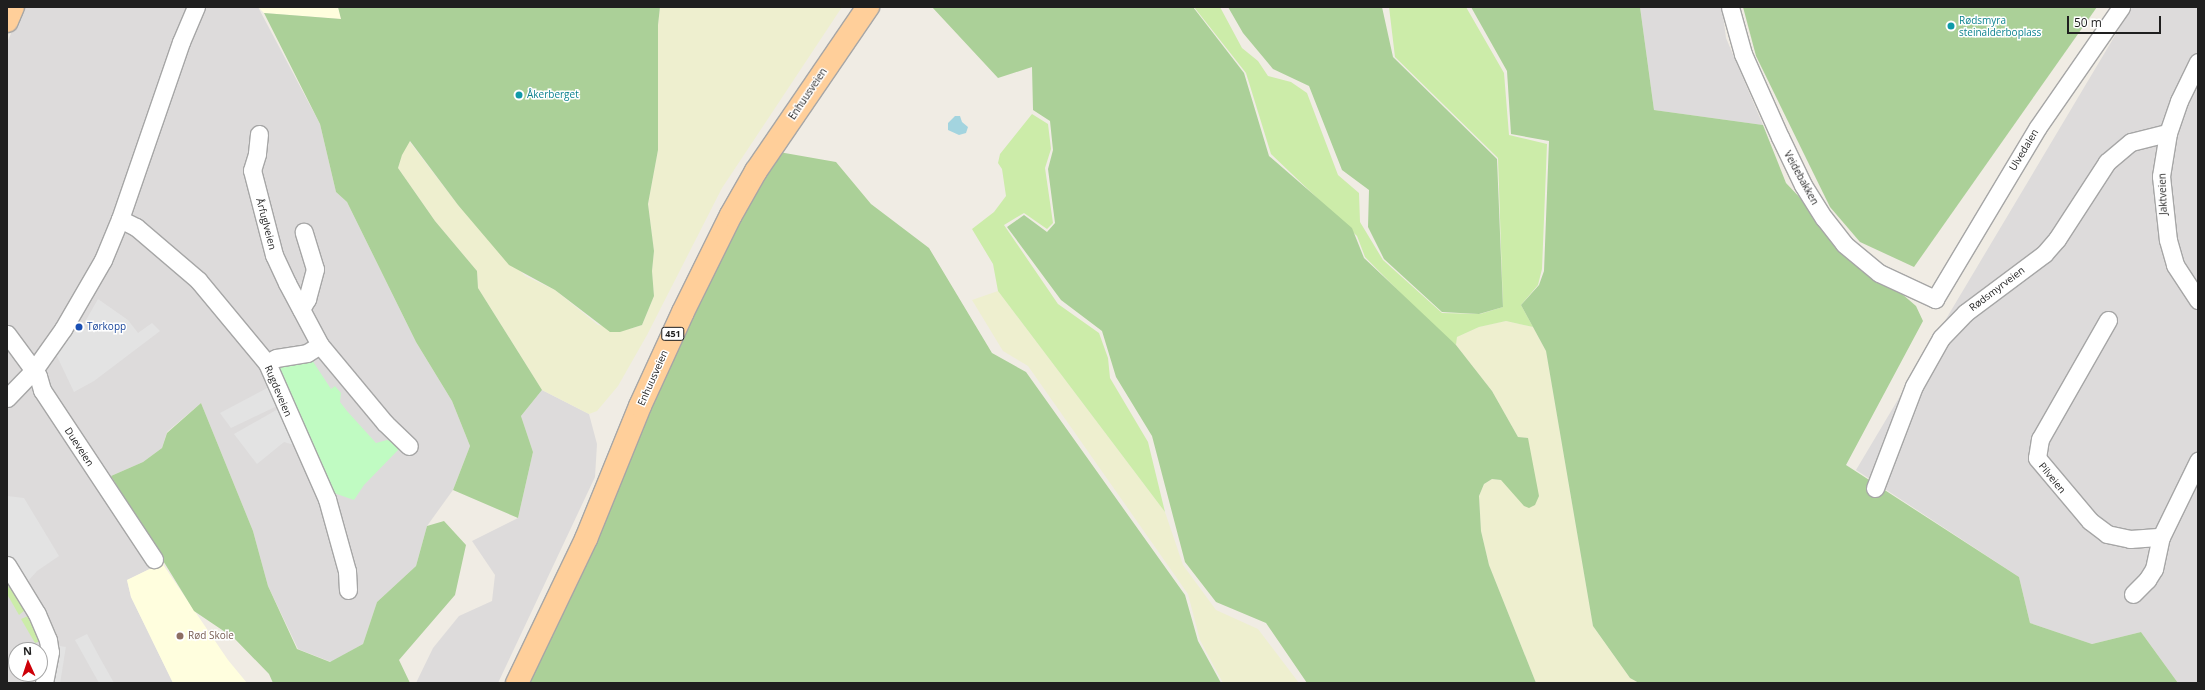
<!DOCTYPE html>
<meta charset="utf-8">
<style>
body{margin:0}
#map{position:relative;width:2205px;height:690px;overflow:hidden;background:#f0ece4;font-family:"Open Sans",sans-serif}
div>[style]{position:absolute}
.residential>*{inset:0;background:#dddbdb}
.education>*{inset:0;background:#fffede}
.farmland>*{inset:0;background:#eeefcf}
.grass>*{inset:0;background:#cceca9}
.forest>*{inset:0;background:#abd098}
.park>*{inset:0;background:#c0fbc2}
.parking>*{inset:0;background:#e3e3e3;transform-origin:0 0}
.water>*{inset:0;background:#a3d4df}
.roads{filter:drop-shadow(1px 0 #a6a6a6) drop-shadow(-1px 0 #a6a6a6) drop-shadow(0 1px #a6a6a6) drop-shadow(0 -1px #a6a6a6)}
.minor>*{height:17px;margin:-8.5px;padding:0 8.5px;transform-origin:8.5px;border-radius:8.5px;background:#fff}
.major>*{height:22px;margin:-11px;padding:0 11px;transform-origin:11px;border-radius:11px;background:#ffcf9a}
.dots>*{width:11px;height:11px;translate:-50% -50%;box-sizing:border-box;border:2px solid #fff;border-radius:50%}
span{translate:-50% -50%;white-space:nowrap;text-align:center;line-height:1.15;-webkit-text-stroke:3px #fff;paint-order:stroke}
.shield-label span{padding:1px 3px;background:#fff;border:1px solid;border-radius:3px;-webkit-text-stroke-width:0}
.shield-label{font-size:9px;color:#1f1f1f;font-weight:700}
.culture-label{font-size:10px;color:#0d838f}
.left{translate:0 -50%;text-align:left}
.street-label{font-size:10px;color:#1f1f1f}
.transit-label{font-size:10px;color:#164399}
.education-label{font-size:10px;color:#785e54}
.frame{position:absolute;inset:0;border:8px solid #1f1f1f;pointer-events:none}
.north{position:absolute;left:8px;top:642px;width:40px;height:40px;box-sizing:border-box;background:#fff;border:1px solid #a5a5a5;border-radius:50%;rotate:357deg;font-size:11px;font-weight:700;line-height:16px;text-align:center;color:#1f1f1f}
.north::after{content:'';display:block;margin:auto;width:14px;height:18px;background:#cd0008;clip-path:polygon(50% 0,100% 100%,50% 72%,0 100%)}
.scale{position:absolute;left:2067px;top:16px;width:94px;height:18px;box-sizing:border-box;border:2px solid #1f1f1f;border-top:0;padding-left:5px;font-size:12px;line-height:14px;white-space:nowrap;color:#1f1f1f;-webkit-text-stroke:3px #fff;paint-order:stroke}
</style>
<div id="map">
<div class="residential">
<div style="clip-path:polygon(evenodd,22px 7px,258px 7px,320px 124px,336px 192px,347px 202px,416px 342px,452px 401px,470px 446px,453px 490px,427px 526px,416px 566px,377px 602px,363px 644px,331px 662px,298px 649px,268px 586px,253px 531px,201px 403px,167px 432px,162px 448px,143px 462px,111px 476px,162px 563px,127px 580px,131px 597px,173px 683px,7px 683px,7px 43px,22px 7px,16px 650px,40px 650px,40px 674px,16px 674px,16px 650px)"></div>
<div style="clip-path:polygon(1640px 7px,1722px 7px,1726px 38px,1763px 125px,1654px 110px)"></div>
<div style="clip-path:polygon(2132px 7px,2198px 7px,2198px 683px,2178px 683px,2141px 632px,2092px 644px,2030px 623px,2019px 577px,1856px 470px)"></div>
<div style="clip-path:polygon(542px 390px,589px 414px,597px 444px,595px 477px,498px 683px,416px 683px,433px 648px,459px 616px,492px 601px,495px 575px,472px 541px,518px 518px,533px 452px,521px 416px)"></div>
</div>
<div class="education">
<div style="clip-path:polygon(258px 7px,338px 7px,341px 19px,264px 13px)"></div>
<div style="clip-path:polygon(162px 563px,228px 660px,247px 683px,173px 683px,131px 597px,127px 580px)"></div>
</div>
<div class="farmland">
<div style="clip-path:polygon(660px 7px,842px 7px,722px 188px,647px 335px,618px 386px,597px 411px,589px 414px,542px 390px,478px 288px,477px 271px,435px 221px,398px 168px,402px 154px,409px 141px,458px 205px,525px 276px,555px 290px,598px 325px,630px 329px,642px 325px,654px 296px,652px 271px,654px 251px,648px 204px,658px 150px,658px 25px)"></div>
<div style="clip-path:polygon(998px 291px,1165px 512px,1183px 565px,1216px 610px,1258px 629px,1299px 683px,1223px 683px,1200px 640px,1188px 594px,1028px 366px,1003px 351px,972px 300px)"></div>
<div style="clip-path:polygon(1506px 321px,1533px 327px,1546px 351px,1593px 626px,1630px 678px,1639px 683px,1536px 683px,1489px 565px,1481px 531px,1479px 496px,1484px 484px,1492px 479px,1501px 480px,1528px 438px,1518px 437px,1492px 391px,1456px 345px,1457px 337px,1479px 327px)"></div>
</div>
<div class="grass">
<div style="clip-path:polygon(1194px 7px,1220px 7px,1242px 48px,1258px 61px,1268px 76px,1291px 82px,1307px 93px,1338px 175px,1359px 193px,1360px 222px,1383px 260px,1442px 313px,1480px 314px,1503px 307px,1498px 158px,1395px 57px,1389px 7px,1466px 7px,1504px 73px,1509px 135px,1547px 144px,1542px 269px,1538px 285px,1521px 305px,1533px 327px,1506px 321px,1479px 327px,1457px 337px,1456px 345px,1437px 330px,1365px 257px,1357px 236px,1271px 154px,1246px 73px)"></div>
<div style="clip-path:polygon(1032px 114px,1048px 124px,1051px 149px,1045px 168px,1053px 223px,1047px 229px,1024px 213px,1004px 225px,1058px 304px,1099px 333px,1108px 358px,1110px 378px,1148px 442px,1165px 512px,998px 291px,993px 264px,972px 229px,994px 212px,1006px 196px,1002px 169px,998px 163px,1000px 154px)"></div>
<div style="clip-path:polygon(9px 584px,25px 610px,19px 615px,7px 594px)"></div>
<div style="clip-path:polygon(28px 616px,41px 641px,35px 643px,21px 619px)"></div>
</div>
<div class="forest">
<div style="clip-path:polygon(338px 7px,660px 7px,658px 25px,658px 150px,648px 204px,654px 251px,652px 271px,654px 296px,642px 325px,620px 332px,610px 332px,555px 290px,509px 265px,458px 205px,410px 141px,402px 155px,398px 168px,435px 221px,477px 271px,478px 288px,542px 390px,521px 416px,533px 452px,518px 518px,453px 490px,470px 446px,452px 401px,416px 342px,347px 202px,336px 192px,320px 124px,264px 13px,341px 19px)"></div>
<div style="clip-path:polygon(932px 7px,1193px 7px,1244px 73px,1269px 156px,1352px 228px,1364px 258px,1456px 345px,1492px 391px,1518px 437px,1528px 438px,1539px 496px,1535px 505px,1529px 508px,1524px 506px,1501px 480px,1492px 479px,1484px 484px,1479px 496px,1481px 531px,1489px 565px,1536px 683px,1307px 683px,1266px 623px,1216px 602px,1185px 562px,1152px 436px,1116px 377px,1102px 331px,1061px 300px,1007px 227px,1024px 215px,1047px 232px,1055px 223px,1048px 169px,1053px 150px,1050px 121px,1033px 110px,1032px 67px,998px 78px)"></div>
<div style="clip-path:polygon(1228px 7px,1382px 7px,1393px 57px,1497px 159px,1503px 307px,1479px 314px,1442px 312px,1384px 259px,1368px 227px,1369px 190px,1342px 170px,1309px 86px,1273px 69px,1243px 33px)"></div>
<div style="clip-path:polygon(1471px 7px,1640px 7px,1654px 110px,1763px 125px,1786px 183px,1844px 244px,1916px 306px,1923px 321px,1846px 465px,2019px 577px,2030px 623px,2092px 644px,2141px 632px,2178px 683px,1639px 683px,1630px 678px,1593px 626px,1546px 351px,1521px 305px,1539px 285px,1544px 271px,1549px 141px,1511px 134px,1507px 71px)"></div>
<div style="clip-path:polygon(1743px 7px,2097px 7px,1914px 267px,1860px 242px,1830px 207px,1756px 56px)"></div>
<div style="clip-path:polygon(779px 152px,836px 162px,871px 204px,929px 248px,992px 353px,1026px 372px,1185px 595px,1198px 641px,1221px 683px,522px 683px,757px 182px)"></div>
<div style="clip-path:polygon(201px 403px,253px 531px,268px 586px,297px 649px,330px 662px,363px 644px,377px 602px,416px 566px,427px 526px,444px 521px,466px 545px,455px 595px,399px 660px,410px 683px,273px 683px,269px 674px,234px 638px,194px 611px,111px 476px,143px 462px,162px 448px,167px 433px)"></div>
</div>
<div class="park">
<div style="clip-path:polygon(294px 360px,312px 360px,331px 389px,335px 386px,341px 393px,340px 402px,347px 411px,376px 443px,387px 440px,393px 442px,399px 449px,364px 485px,354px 500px,331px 492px,276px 370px)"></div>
</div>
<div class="parking">
<div style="clip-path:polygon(98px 299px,128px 320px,138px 333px,152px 323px,160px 331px,94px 381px,74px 392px,55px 352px,82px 323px,88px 331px,92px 328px,86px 320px)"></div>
<div style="clip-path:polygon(271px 386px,277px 406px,231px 428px,220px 413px)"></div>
<div style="clip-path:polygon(278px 409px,294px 437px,294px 445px,284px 442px,257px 464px,234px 434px)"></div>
<div style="clip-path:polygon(7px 496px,24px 498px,59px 556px,37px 571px,29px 580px,28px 585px,7px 553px)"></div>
<div style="clip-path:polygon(87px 634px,100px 658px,114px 683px,99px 683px,75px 640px)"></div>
<div style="left:54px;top:645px;width:12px;height:38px;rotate:9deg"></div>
</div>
<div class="water">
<div style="clip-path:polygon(955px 116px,960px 116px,962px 122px,968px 127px,966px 133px,959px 135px,948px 130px,948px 123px)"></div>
</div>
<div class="roads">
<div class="minor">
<div style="left:1730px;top:7px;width:49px;rotate:74.5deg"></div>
<div style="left:1743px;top:54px;width:91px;rotate:66deg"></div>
<div style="left:1780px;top:137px;width:53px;rotate:64.4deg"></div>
<div style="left:1803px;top:185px;width:39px;rotate:58deg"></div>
<div style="left:1824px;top:218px;width:33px;rotate:52deg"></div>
<div style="left:1844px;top:244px;width:45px;rotate:39.6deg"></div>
<div style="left:1879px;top:273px;width:62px;rotate:24.9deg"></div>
<div style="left:1935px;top:299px;width:200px;rotate:-59.1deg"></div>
<div style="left:2038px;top:127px;width:146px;rotate:-55.3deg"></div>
<div style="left:2198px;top:62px;width:43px;rotate:116deg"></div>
<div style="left:2179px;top:101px;width:34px;rotate:109deg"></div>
<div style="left:2168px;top:133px;width:44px;rotate:99.2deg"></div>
<div style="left:2161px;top:176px;width:64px;rotate:83.8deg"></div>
<div style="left:2168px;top:240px;width:26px;rotate:74deg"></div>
<div style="left:2175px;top:265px;width:42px;rotate:56.7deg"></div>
<div style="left:259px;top:134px;width:20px;rotate:96deg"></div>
<div style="left:257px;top:154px;width:17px;rotate:107deg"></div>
<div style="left:252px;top:170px;width:88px;rotate:75.5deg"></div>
<div style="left:274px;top:255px;width:31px;rotate:65deg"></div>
<div style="left:287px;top:283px;width:70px;rotate:62deg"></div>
<div style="left:320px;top:345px;width:102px;rotate:50.2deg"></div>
<div style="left:385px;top:423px;width:33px;rotate:44deg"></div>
<div style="left:120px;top:219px;width:18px;rotate:27deg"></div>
<div style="left:136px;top:227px;width:82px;rotate:40.5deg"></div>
<div style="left:198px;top:280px;width:108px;rotate:50.3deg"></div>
<div style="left:267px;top:363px;width:149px;rotate:66.2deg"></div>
<div style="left:327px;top:499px;width:75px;rotate:74.5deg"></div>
<div style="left:347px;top:571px;width:19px;rotate:87deg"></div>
<div style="left:301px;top:309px;width:12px;rotate:-59deg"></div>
<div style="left:307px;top:299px;width:31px;rotate:-75deg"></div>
<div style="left:315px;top:269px;width:39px;rotate:-107deg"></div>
<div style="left:2108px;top:320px;width:137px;rotate:119.7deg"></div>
<div style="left:2040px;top:439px;width:19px;rotate:99deg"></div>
<div style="left:2037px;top:458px;width:82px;rotate:49.9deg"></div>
<div style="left:2090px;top:521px;width:21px;rotate:37deg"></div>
<div style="left:2107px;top:534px;width:24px;rotate:12deg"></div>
<div style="left:2130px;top:539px;width:31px;rotate:-4deg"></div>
<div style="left:7px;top:334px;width:52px;rotate:53.6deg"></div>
<div style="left:38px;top:376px;width:15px;rotate:74deg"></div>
<div style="left:42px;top:390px;width:203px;rotate:56.5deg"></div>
<div style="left:267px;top:363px;width:10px;rotate:-29deg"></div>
<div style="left:276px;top:358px;width:31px;rotate:-9deg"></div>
<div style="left:307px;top:353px;width:15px;rotate:-32deg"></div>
<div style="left:7px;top:398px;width:39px;rotate:-46deg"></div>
<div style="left:34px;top:370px;width:50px;rotate:-54.7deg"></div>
<div style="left:63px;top:329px;width:80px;rotate:-59.9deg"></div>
<div style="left:103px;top:260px;width:44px;rotate:-67.5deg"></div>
<div style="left:120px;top:219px;width:187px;rotate:-71deg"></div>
<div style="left:181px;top:42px;width:38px;rotate:-67deg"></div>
<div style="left:1875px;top:488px;width:109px;rotate:-69.1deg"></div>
<div style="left:1914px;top:386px;width:55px;rotate:-60.6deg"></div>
<div style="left:1941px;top:338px;width:35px;rotate:-46deg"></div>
<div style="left:1965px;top:313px;width:99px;rotate:-36.8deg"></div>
<div style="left:2044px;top:254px;width:20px;rotate:-49deg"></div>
<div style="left:2057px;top:239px;width:92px;rotate:-57deg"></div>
<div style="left:2107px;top:162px;width:31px;rotate:-40deg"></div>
<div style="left:2131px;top:142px;width:38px;rotate:-14deg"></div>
<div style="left:7px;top:565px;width:57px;rotate:58.5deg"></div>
<div style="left:37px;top:614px;width:28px;rotate:67deg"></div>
<div style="left:48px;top:640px;width:12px;rotate:81deg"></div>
<div style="left:50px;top:652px;width:32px;rotate:101deg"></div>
<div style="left:2133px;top:594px;width:20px;rotate:-45deg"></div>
<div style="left:2147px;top:580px;width:13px;rotate:-58deg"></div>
<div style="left:2154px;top:569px;width:33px;rotate:-78deg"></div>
<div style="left:2161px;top:537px;width:85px;rotate:-64deg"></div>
</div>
<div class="major">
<div style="left:7px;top:21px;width:15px;rotate:-67deg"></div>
<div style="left:517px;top:683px;width:160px;rotate:-64.4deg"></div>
<div style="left:586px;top:539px;width:144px;rotate:-67.9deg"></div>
<div style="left:640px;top:406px;width:103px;rotate:-65.4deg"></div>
<div style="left:683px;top:312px;width:108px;rotate:-63.7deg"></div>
<div style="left:731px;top:215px;width:51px;rotate:-60.4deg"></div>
<div style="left:756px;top:171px;width:199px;rotate:-55.7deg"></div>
</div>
</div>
<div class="dots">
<div style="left:1951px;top:26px;background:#0f9aa8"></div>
<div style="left:519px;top:95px;background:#0f9aa8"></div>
<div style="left:79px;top:327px;background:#1a4fb4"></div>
<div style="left:180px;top:636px;background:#8d6e63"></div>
</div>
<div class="shield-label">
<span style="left:673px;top:334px">451</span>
</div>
<div class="culture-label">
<span class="left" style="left:1959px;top:26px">Rødsmyra<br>steinalderboplass</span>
<span class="left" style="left:527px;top:95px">Åkerberget</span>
</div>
<div class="street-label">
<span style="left:808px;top:94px;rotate:-56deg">Enhuusveien</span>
<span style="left:2024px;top:150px;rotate:-59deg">Ulvedalen</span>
<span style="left:1801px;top:178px;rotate:61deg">Veidebakken</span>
<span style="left:2163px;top:194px;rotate:-92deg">Jaktveien</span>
<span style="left:266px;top:224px;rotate:75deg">Årfuglveien</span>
<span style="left:1997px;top:289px;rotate:-37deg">Rødsmyrveien</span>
<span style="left:653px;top:378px;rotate:-66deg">Enhuusveien</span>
<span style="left:278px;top:391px;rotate:67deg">Rugdeveien</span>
<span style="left:79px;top:447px;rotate:57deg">Dueveien</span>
<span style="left:2052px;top:478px;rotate:51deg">Pilveien</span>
</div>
<div class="transit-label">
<span class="left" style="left:87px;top:327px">Tørkopp</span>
</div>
<div class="education-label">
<span class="left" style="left:188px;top:636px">Rød Skole</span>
</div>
<div class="frame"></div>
<div class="north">N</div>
<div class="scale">50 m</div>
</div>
